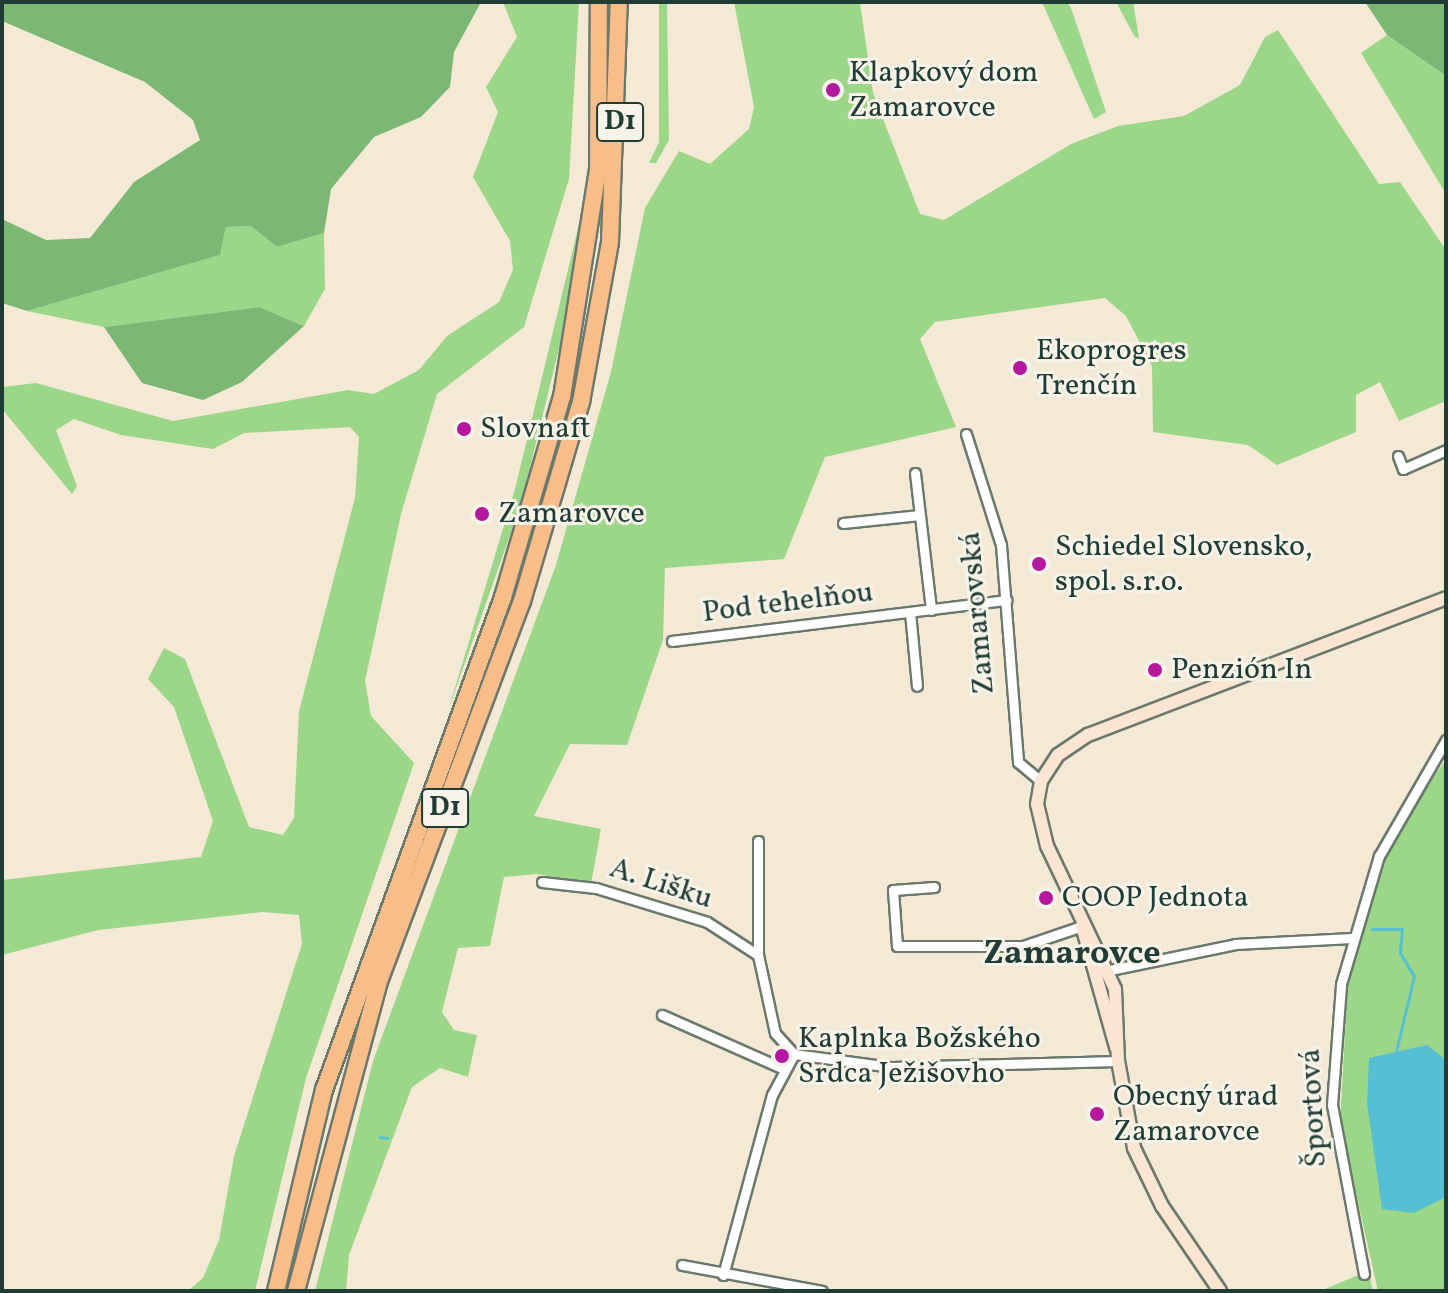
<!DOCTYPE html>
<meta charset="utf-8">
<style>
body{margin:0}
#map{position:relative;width:1448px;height:1293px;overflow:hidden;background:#f4e9d5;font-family:Vollkorn,serif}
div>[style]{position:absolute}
.green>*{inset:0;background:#9bd689}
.forest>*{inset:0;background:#7cb775}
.water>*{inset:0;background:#56bfd3}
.stream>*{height:3px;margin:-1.5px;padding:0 1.5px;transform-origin:1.5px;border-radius:1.5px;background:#56bfd3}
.roads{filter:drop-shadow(2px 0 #6a796c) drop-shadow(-2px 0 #6a796c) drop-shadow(0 2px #6a796c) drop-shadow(0 -2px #6a796c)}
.street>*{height:9px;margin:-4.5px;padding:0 4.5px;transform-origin:4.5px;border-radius:4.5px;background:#fff}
.secondary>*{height:12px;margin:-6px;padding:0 6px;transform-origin:6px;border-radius:6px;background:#fce5d0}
.highway>*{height:16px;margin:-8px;padding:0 8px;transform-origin:8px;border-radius:8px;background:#f8bd89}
.dots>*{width:22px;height:22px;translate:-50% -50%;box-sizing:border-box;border:4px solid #f7f3e8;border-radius:50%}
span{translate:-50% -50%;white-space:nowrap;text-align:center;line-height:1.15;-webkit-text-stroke:6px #f7f3e8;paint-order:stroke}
.shield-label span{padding:2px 6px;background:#f7f3e8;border:2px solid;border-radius:6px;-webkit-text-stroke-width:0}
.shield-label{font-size:28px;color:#1f3d34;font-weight:700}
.poi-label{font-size:30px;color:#1f3d34}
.left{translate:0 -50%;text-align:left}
.street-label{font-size:30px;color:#1f3d34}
.quarter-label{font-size:34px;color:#1f3d34;font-weight:700}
.frame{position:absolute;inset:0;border:4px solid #1f3d34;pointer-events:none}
</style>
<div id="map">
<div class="green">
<div style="clip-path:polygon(503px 2px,579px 2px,569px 179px,524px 327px,437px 394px,401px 514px,365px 681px,371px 716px,414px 763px,306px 1078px,255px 1291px,188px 1291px,203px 1278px,219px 1240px,234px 1156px,302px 944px,299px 915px,262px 912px,98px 930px,2px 955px,2px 880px,201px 857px,213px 821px,174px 707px,148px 679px,164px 648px,185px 659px,249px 827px,283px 835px,294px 818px,299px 711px,355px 498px,359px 437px,350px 427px,244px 433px,213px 449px,121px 435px,74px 419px,56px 430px,77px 486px,72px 494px,2px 409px,2px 387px,36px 383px,173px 421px,348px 390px,374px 394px,419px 370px,447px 336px,499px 302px,513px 270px,510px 241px,473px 177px,498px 112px,486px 87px,517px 37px)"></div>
<div style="clip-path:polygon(659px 2px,667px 2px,669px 140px,656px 163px,649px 163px,659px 142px)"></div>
<div style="clip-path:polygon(734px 2px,860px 2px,873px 93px,904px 173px,920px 214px,944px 220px,1071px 144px,1118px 126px,1184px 116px,1240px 85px,1265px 37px,1278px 30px,1379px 184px,1400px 182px,1446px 250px,1446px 401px,1399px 421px,1380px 382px,1356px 395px,1356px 432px,1277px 465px,1248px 445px,1153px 432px,1152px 366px,1126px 316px,1105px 298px,935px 322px,920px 339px,956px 427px,825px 457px,784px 559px,665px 568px,663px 640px,627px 745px,570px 744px,534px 816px,601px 829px,591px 884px,537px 874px,504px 877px,490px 946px,458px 948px,442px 1012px,454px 1030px,477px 1035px,468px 1077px,440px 1068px,412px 1087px,349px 1255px,346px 1291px,315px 1291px,373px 1061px,556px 565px,611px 372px,645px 208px,679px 151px,710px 164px,749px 129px,754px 107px)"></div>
<div style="clip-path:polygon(1042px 2px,1067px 2px,1071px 8px,1106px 112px,1094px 119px)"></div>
<div style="clip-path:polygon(1116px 2px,1133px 2px,1139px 38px,1135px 37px)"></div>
<div style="clip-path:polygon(1387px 35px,1446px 76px,1446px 194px,1361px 53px)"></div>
<div style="clip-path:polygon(580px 220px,567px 316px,521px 504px,448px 711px,515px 489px)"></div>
<div style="clip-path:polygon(251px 226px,277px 247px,324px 233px,325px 289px,304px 326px,259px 307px,104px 327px,27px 311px,220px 255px,226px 227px)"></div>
<div style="clip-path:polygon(1446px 760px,1446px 1291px,1378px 1291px,1340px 1122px,1349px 965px,1360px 910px,1400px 819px)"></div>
<div style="clip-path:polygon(1368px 1271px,1373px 1291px,1320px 1291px)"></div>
</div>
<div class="forest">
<div style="clip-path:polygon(2px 2px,481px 2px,454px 52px,450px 87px,421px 117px,374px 137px,331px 189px,324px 233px,277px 247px,251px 226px,226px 227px,220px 255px,27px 311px,2px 303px,2px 219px,46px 240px,90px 238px,134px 182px,200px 140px,193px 120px,145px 82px,2px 21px)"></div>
<div style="clip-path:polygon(1365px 2px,1446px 2px,1446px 76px,1387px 35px)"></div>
<div style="clip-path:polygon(259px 307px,304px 326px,242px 382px,203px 400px,142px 383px,104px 327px)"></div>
</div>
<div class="water">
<div style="clip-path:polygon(1427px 1045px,1446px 1060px,1446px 1197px,1414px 1213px,1382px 1209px,1367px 1103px,1369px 1058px)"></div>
</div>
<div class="stream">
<div style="left:1372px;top:929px;width:30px"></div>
<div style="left:1402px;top:929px;width:24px;rotate:95deg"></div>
<div style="left:1400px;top:953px;width:27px;rotate:59deg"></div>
<div style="left:1414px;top:976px;width:82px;rotate:103.4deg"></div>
<div style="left:380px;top:1137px;width:7px;rotate:8deg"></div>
</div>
<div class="roads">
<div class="street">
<div style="left:966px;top:434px;width:116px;rotate:72.5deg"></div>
<div style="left:1001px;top:545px;width:218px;rotate:85.5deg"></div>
<div style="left:1018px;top:762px;width:30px;rotate:40deg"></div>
<div style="left:1398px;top:456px;width:14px;rotate:69deg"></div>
<div style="left:1403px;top:469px;width:47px;rotate:-23.8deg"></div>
<div style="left:915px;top:473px;width:138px;rotate:83.3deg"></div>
<div style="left:843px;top:523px;width:77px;rotate:-5.9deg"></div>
<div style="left:910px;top:612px;width:74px;rotate:84.6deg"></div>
<div style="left:672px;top:641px;width:337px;rotate:-7deg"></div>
<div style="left:758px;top:841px;width:114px;rotate:90deg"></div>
<div style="left:758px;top:955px;width:80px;rotate:77.7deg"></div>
<div style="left:775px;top:1033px;width:28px;rotate:48deg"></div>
<div style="left:794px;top:1054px;width:99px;rotate:7.6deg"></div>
<div style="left:892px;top:1067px;width:226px;rotate:-1.5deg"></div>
<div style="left:542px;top:882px;width:54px;rotate:6.3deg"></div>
<div style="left:596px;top:888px;width:116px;rotate:17deg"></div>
<div style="left:707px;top:922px;width:61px;rotate:32.9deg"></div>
<div style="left:934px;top:887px;width:41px;rotate:175.8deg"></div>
<div style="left:893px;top:890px;width:56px;rotate:85.9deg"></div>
<div style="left:897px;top:946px;width:126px"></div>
<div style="left:1023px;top:946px;width:62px;rotate:-18.7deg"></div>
<div style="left:1110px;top:970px;width:128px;rotate:-11.7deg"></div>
<div style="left:1235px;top:944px;width:117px;rotate:-2.9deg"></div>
<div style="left:662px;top:1015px;width:133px;rotate:23.9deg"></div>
<div style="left:682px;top:1265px;width:142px;rotate:10.5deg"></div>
<div style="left:1364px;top:1274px;width:172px;rotate:-100.7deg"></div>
<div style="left:1332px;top:1105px;width:121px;rotate:-85.7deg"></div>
<div style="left:1341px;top:984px;width:134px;rotate:-73.5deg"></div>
<div style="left:1379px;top:856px;width:134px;rotate:-60deg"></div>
<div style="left:723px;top:1275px;width:187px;rotate:-74.8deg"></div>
<div style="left:772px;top:1095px;width:47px;rotate:-61.8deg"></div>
</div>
<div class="secondary">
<div style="left:1082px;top:926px;width:126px;rotate:74.3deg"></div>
<div style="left:1220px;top:1291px;width:103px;rotate:-124.3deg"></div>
<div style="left:1162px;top:1206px;width:64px;rotate:-115.8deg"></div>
<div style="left:1134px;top:1148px;width:88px;rotate:-100.4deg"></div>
<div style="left:1118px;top:1061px;width:72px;rotate:-92.4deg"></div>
<div style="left:1115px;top:989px;width:158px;rotate:-115.4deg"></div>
<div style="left:1047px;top:846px;width:43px;rotate:-103.4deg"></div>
<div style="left:1037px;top:804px;width:23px;rotate:-80deg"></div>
<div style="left:1041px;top:781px;width:31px;rotate:-57deg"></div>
<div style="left:1058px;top:755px;width:36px;rotate:-34deg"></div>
<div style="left:1088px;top:735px;width:383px;rotate:-20.9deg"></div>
</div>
<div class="highway">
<div style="left:276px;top:1291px;width:207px;rotate:-76.6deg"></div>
<div style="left:324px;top:1090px;width:524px;rotate:-70.04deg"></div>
<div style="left:503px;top:597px;width:209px;rotate:-73.6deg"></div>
<div style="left:562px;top:397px;width:231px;rotate:-81deg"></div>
<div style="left:598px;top:169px;width:167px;rotate:-89.7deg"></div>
<div style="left:296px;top:1291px;width:318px;rotate:-75deg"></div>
<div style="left:378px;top:984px;width:409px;rotate:-69.4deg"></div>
<div style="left:522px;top:601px;width:208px;rotate:-73.5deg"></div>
<div style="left:581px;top:402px;width:163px;rotate:-79.7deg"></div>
<div style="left:610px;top:242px;width:240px;rotate:-87.9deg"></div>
</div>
</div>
<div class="dots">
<div style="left:833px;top:90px;background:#b5179e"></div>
<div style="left:1020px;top:368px;background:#b5179e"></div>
<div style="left:464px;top:429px;background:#b5179e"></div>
<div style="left:482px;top:514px;background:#b5179e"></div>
<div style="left:1039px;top:564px;background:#b5179e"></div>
<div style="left:1155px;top:670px;background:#b5179e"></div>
<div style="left:1046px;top:898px;background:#b5179e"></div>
<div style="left:782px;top:1056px;background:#b5179e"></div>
<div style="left:1097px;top:1114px;background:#b5179e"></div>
</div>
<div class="shield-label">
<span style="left:620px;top:122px">D1</span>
<span style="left:445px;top:808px">D1</span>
</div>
<div class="poi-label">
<span class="left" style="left:849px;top:90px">Klapkový dom<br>Zamarovce</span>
<span class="left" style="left:1036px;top:368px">Ekoprogres<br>Trenčín</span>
<span class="left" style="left:480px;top:429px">Slovnaft</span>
<span class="left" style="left:498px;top:514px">Zamarovce</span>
<span class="left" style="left:1055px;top:564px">Schiedel Slovensko,<br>spol. s.r.o.</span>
<span class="left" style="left:1171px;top:670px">Penzión In</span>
<span class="left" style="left:1062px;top:898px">COOP Jednota</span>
<span class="left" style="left:798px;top:1056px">Kaplnka Božského<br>Srdca Ježišovho</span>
<span class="left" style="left:1113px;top:1114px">Obecný úrad<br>Zamarovce</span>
</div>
<div class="street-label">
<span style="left:788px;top:603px;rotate:-7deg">Pod tehelňou</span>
<span style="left:978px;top:613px;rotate:-95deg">Zamarovská</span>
<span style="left:661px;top:884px;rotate:18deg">A. Lišku</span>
<span style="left:1314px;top:1108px;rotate:-93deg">Športová</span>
</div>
<div class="quarter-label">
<span style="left:1072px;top:955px">Zamarovce</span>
</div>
<div class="frame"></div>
</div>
